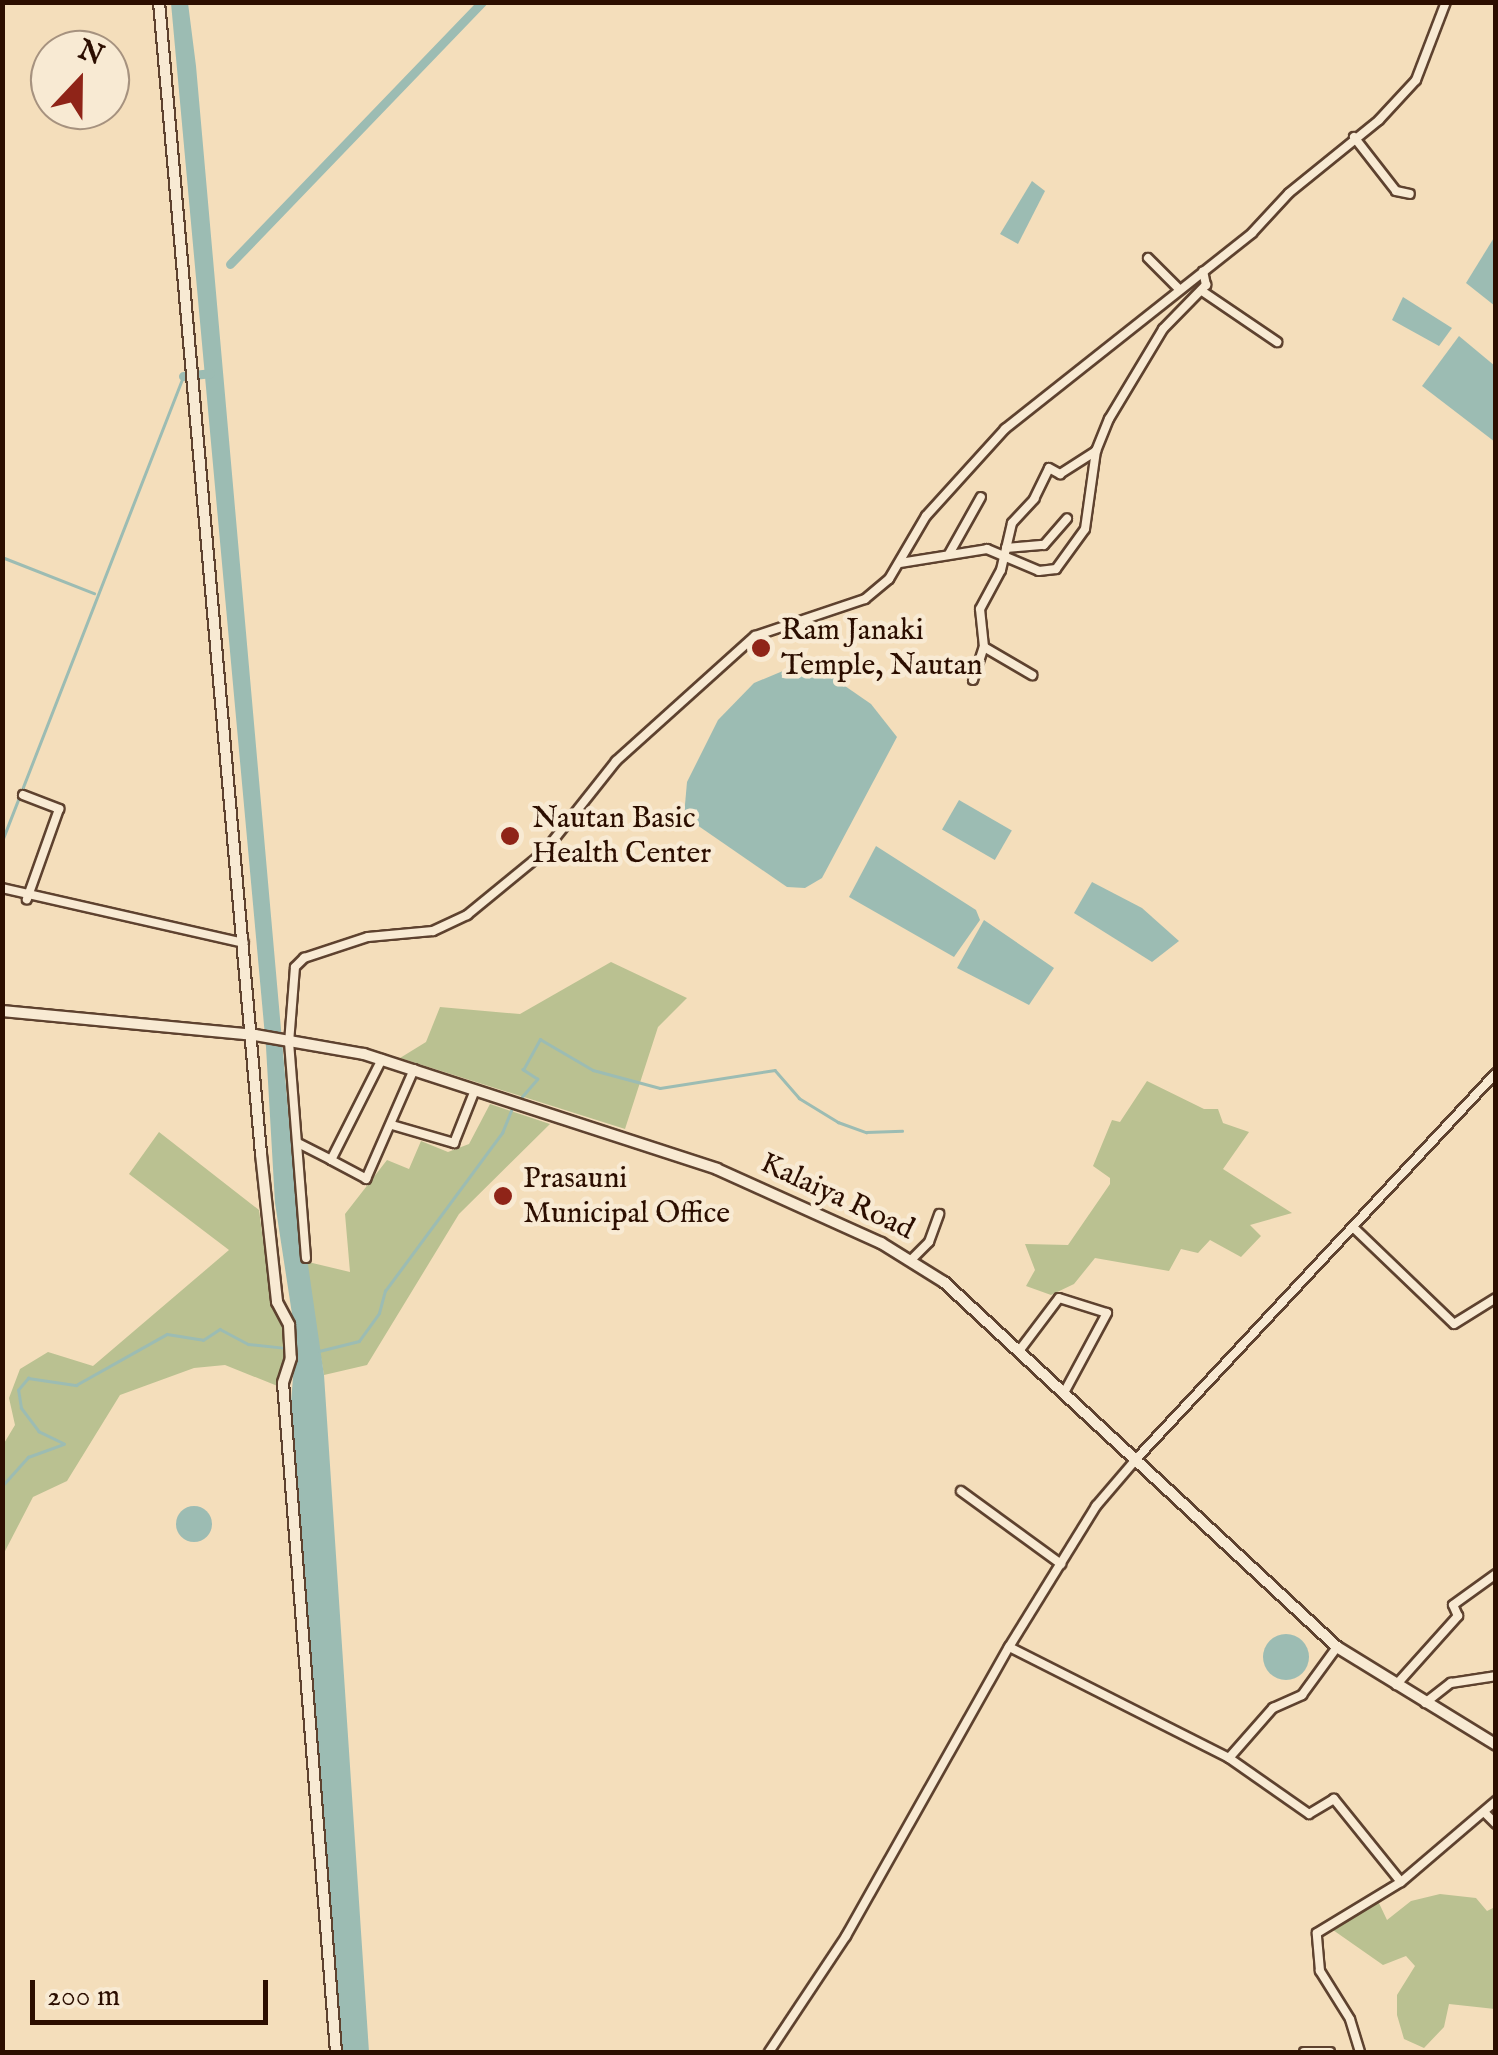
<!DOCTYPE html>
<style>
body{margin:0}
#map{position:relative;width:1498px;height:2055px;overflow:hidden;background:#f4debb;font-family:"IM FELL English",serif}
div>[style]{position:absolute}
.green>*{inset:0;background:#bac191}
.water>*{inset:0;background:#9cbcb3;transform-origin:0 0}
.round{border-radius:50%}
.stream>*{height:2.5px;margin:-1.25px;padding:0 1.25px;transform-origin:1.25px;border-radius:1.25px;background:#9cbcb3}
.canal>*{height:9px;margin:-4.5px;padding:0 4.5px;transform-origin:4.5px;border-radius:4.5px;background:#9cbcb3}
.roads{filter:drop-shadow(2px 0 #5e422f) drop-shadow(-2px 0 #5e422f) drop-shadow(0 2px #5e422f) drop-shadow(0 -2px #5e422f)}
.minor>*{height:8px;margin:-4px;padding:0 4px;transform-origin:4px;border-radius:4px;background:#f8ead3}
.secondary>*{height:10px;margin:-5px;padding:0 5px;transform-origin:5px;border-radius:5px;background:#f8ead3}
.dots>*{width:28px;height:28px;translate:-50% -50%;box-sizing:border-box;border:5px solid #f8ead3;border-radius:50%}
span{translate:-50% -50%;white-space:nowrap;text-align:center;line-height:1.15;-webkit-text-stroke:9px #f8ead3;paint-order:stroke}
.poi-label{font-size:30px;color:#2c0e00}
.left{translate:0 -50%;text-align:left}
.street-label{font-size:30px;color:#2c0e00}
.frame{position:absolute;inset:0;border:5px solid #2c0e00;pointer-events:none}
.north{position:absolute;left:30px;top:30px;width:100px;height:100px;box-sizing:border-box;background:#f8ead3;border:2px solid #a6927f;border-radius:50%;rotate:22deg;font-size:28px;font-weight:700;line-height:40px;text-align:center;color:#2c0e00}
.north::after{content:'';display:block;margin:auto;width:35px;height:45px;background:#8f2418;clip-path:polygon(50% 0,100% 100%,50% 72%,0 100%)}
.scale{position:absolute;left:30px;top:1980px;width:238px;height:45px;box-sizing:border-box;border:5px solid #2c0e00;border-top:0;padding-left:12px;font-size:30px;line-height:35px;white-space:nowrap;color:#2c0e00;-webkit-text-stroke:8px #f8ead3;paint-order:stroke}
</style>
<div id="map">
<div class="green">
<div style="clip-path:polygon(611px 962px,687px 998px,658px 1027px,625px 1129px,400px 1058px,426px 1042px,440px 1007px,520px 1014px)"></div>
<div style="clip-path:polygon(1147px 1081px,1204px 1109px,1218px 1109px,1223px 1123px,1249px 1132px,1223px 1169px,1292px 1213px,1250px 1225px,1261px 1236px,1241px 1257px,1210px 1240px,1198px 1253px,1181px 1249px,1169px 1271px,1095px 1258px,1074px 1284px,1051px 1295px,1026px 1286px,1035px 1270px,1025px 1244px,1068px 1245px,1110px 1184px,1110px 1178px,1093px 1166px,1112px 1120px,1120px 1122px)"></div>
<div style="clip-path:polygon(490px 1104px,550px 1124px,459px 1214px,367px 1365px,324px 1375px,304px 1261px,350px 1272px,345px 1214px,387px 1160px,409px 1169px,421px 1141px,448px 1152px,469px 1144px)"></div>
<div style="clip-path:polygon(159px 1132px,259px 1210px,271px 1300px,287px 1334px,280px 1387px,225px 1365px,194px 1368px,120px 1395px,67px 1481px,33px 1497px,3px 1555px,3px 1445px,15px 1425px,9px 1398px,20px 1369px,48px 1352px,93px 1366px,229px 1250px,129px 1174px)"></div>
<div style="clip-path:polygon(1440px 1894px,1476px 1898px,1487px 1911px,1495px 1907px,1495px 2009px,1449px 2004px,1444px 2027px,1424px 2048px,1404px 2039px,1397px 2015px,1397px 1995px,1415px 1966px,1406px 1956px,1383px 1965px,1333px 1930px,1378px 1901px,1387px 1920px,1411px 1901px)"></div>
</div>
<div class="water">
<div style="clip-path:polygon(171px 3px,188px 3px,196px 66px,292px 1154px,324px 1375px,369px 2052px,342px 2052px,290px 1415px,296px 1340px,275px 1203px,266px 1047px)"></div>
<div style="clip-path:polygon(1032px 181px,1045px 191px,1018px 244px,1000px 234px)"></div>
<div style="clip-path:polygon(1495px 236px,1495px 306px,1466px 283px)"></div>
<div style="clip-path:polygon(1403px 297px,1452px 328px,1439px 346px,1392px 320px)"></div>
<div style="clip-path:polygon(1459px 336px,1495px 366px,1495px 442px,1422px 386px)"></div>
<div style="clip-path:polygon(790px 668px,832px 677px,871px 704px,897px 737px,822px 878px,805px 888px,787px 887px,684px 816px,687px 782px,718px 720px,754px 683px)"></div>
<div style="left:959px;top:800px;width:61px;height:34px;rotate:30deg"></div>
<div style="clip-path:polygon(876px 846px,976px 910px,980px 920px,954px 957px,849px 897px)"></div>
<div style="clip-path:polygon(1092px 882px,1142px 908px,1179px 941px,1152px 962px,1074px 913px)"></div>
<div style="clip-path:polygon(984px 920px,1054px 968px,1029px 1005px,957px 968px)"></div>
<div class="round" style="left:176px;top:1506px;width:36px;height:36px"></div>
<div class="round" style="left:1263px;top:1634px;width:46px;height:46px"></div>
</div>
<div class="stream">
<div style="left:2px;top:557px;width:99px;rotate:21.4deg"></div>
<div style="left:2px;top:841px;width:499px;rotate:-68.7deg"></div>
<div style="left:519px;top:1100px;width:28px;rotate:-49deg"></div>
<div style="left:537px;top:1079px;width:17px;rotate:-147deg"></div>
<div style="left:523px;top:1070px;width:35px;rotate:-61deg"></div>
<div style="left:540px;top:1039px;width:61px;rotate:30.3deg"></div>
<div style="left:593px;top:1070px;width:69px;rotate:15deg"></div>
<div style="left:660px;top:1088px;width:116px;rotate:-8.9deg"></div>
<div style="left:775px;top:1070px;width:37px;rotate:49deg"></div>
<div style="left:799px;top:1098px;width:46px;rotate:31.6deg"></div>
<div style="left:838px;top:1122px;width:30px;rotate:20deg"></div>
<div style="left:866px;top:1132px;width:36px;rotate:-2deg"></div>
<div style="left:319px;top:1351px;width:41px;rotate:-14deg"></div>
<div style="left:359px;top:1341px;width:34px;rotate:-54deg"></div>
<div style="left:379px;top:1313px;width:23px;rotate:-75deg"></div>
<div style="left:385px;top:1291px;width:197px;rotate:-53.5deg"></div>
<div style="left:502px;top:1133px;width:29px;rotate:-68deg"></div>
<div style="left:2px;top:1486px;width:39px;rotate:-48deg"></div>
<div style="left:28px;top:1457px;width:38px;rotate:-20deg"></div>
<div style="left:64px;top:1444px;width:28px;rotate:-154deg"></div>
<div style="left:39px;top:1432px;width:30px;rotate:-127deg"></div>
<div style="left:21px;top:1408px;width:18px;rotate:-99deg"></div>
<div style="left:18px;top:1390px;width:16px;rotate:-50deg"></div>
<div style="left:28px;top:1378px;width:49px;rotate:8.3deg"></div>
<div style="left:76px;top:1385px;width:104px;rotate:-29.3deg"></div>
<div style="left:167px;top:1334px;width:36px;rotate:9deg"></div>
<div style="left:203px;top:1340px;width:20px;rotate:-33deg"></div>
<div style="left:220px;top:1329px;width:32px;rotate:28deg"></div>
<div style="left:248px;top:1344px;width:39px;rotate:6deg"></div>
</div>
<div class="canal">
<div style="left:230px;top:264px;width:364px;rotate:-46.1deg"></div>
<div style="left:183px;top:376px;width:27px;rotate:-6deg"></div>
</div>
<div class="roads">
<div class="minor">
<div style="left:1354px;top:137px;width:68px;rotate:52.1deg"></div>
<div style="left:1396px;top:191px;width:14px;rotate:12deg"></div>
<div style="left:1148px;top:258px;width:44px;rotate:45deg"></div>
<div style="left:1202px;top:291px;width:91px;rotate:34.2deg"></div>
<div style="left:1006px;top:548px;width:38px;rotate:-5deg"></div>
<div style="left:1044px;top:545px;width:35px;rotate:-49deg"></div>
<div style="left:949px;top:554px;width:65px;rotate:-60.7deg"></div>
<div style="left:900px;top:563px;width:88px;rotate:-9.1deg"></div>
<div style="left:987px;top:549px;width:56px;rotate:22.9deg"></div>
<div style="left:1039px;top:571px;width:17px;rotate:-7deg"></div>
<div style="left:1056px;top:569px;width:49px;rotate:-54.1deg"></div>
<div style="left:1085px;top:529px;width:79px;rotate:-82deg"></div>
<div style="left:1096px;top:451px;width:35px;rotate:-68deg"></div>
<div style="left:1109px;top:419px;width:105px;rotate:-59deg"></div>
<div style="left:1163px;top:329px;width:62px;rotate:-45.7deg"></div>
<div style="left:1206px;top:285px;width:14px;rotate:-102deg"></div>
<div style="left:984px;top:647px;width:56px;rotate:30.3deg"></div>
<div style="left:973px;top:680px;width:35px;rotate:-72deg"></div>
<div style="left:984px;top:647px;width:38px;rotate:-96deg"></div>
<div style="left:980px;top:609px;width:44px;rotate:-61.7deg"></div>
<div style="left:1001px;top:570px;width:48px;rotate:-76.8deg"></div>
<div style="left:1012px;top:523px;width:33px;rotate:-47deg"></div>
<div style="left:1034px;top:499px;width:34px;rotate:-64deg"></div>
<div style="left:1049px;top:468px;width:13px;rotate:29deg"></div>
<div style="left:1060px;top:474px;width:43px;rotate:-32.6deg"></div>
<div style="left:23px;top:795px;width:39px;rotate:21deg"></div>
<div style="left:59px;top:809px;width:96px;rotate:109.6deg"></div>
<div style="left:2px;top:888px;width:248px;rotate:12.8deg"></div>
<div style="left:382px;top:1059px;width:113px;rotate:116.8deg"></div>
<div style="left:331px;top:1160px;width:40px;rotate:28deg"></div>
<div style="left:366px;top:1179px;width:120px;rotate:-66.4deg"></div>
<div style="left:392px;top:1125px;width:65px;rotate:16.2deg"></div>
<div style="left:454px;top:1143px;width:57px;rotate:-68.4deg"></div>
<div style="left:298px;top:1143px;width:37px;rotate:27deg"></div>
<div style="left:1355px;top:1229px;width:137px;rotate:43.8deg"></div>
<div style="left:1454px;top:1324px;width:49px;rotate:-31.8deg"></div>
<div style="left:306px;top:1258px;width:216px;rotate:-94.5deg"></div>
<div style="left:289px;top:1043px;width:76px;rotate:-85.5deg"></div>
<div style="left:295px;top:967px;width:13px;rotate:-45deg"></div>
<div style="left:304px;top:958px;width:67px;rotate:-18.2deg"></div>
<div style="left:368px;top:937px;width:65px;rotate:-5.3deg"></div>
<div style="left:433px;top:931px;width:38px;rotate:-25deg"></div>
<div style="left:467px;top:915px;width:99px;rotate:-39.3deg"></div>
<div style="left:544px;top:852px;width:116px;rotate:-51.6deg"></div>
<div style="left:616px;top:761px;width:187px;rotate:-42deg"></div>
<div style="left:755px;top:636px;width:116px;rotate:-18.6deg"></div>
<div style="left:865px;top:599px;width:31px;rotate:-40deg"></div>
<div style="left:889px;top:579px;width:73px;rotate:-59.6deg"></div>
<div style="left:926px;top:516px;width:118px;rotate:-47.8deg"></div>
<div style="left:1005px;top:429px;width:315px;rotate:-38.4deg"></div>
<div style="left:1252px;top:233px;width:54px;rotate:-47.2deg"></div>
<div style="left:1289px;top:193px;width:116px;rotate:-39deg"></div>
<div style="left:1379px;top:120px;width:54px;rotate:-47.2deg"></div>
<div style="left:1416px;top:80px;width:84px;rotate:-69deg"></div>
<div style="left:912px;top:1259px;width:24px;rotate:-45deg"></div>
<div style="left:929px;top:1242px;width:30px;rotate:-70deg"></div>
<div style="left:1019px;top:1351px;width:66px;rotate:-53deg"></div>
<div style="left:1059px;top:1298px;width:50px;rotate:17.4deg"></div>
<div style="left:1107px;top:1313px;width:89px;rotate:118.3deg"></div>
<div style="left:961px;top:1491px;width:124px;rotate:36.1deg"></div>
<div style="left:1396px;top:1685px;width:93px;rotate:-48.1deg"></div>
<div style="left:1458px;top:1616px;width:12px;rotate:-114deg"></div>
<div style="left:1453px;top:1605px;width:53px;rotate:-35.8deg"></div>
<div style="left:1425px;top:1703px;width:33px;rotate:-38deg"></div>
<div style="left:1451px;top:1683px;width:46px;rotate:-8.8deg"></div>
<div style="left:1229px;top:1758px;width:67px;rotate:-48.7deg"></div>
<div style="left:1273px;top:1708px;width:32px;rotate:-24deg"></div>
<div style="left:1302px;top:1695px;width:59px;rotate:-53.9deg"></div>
<div style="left:1484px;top:1812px;width:17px;rotate:45deg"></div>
<div style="left:1401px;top:1882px;width:107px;rotate:-128.9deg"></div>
<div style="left:1334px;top:1799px;width:29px;rotate:149deg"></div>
<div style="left:1309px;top:1814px;width:98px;rotate:-145deg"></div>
<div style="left:1229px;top:1758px;width:246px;rotate:-153.2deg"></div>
<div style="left:1009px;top:1647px;width:166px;rotate:-58.3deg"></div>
<div style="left:1096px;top:1506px;width:65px;rotate:-49.4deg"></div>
<div style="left:1138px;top:1457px;width:525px;rotate:-47.01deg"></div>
<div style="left:769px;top:2052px;width:139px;rotate:-56.4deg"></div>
<div style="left:846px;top:1936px;width:332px;rotate:-60.6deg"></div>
<div style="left:1304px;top:2052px;width:26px"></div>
<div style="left:1360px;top:2052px;width:34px;rotate:-107deg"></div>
<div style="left:1350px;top:2019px;width:57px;rotate:-122deg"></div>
<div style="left:1320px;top:1971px;width:38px;rotate:-95deg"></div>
<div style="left:1317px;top:1933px;width:98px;rotate:-31.3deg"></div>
<div style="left:1401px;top:1882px;width:125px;rotate:-40.5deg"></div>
</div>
<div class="secondary">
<div style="left:159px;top:2px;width:1157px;rotate:84.94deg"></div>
<div style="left:261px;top:1154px;width:149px;rotate:83.8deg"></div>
<div style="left:277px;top:1302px;width:26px;rotate:62deg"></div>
<div style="left:289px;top:1325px;width:33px;rotate:87deg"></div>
<div style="left:291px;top:1358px;width:26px;rotate:108deg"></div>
<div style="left:283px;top:1383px;width:671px;rotate:85.47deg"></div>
<div style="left:2px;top:1011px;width:254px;rotate:5.4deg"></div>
<div style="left:255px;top:1035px;width:111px;rotate:9.9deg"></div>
<div style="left:364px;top:1054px;width:371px;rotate:18deg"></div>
<div style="left:717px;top:1169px;width:180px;rotate:24.3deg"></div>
<div style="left:881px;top:1243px;width:74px;rotate:31.8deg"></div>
<div style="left:944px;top:1282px;width:536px;rotate:42.88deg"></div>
<div style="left:1337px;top:1647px;width:187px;rotate:31.6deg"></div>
</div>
</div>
<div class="dots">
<div style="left:761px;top:648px;background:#8f2418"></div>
<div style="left:510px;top:836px;background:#8f2418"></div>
<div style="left:503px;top:1196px;background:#8f2418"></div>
</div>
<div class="poi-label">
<span class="left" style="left:781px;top:648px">Ram Janaki<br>Temple, Nautan</span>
<span class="left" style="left:532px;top:836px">Nautan Basic<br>Health Center</span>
<span class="left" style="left:523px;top:1196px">Prasauni<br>Municipal Office</span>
</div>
<div class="street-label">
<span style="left:837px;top:1197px;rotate:25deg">Kalaiya Road</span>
</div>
<div class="frame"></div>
<div class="north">N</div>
<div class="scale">200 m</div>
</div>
